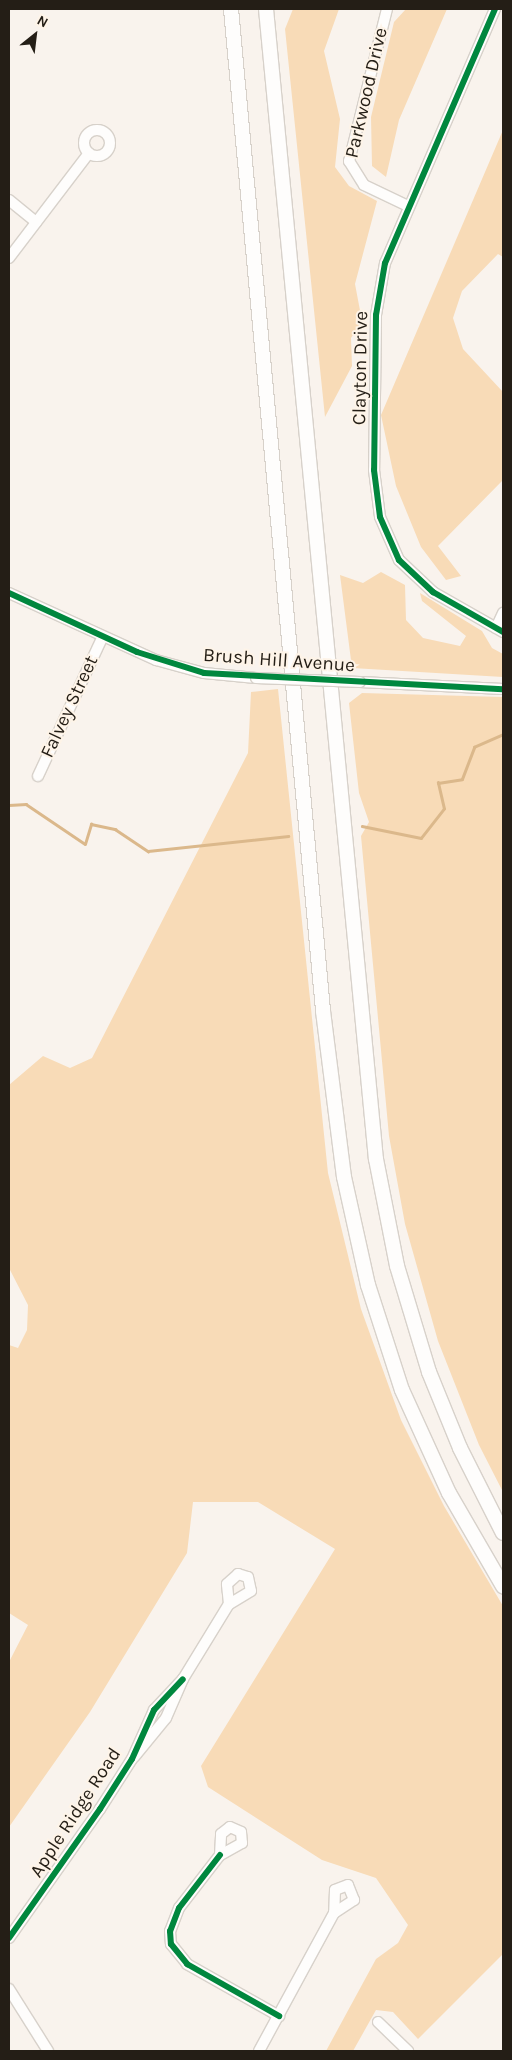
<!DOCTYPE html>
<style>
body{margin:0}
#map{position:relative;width:512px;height:2060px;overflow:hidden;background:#f9f3ed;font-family:Karla,sans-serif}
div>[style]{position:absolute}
.green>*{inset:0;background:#f8dbb7}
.stream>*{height:2.5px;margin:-1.25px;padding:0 1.25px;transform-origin:1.25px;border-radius:1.25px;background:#dbb88b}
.roads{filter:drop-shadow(1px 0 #d7d1ca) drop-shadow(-1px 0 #d7d1ca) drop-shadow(0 1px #d7d1ca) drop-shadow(0 -1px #d7d1ca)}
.minor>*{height:10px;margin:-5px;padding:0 5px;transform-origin:5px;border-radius:5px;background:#fefdfc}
.minor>.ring{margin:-5px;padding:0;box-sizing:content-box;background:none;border:10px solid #fefdfc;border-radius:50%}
.highway>*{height:14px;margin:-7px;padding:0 7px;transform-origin:7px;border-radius:7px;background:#fefdfc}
.bridges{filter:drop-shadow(1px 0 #d7d1ca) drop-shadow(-1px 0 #d7d1ca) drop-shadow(0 1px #d7d1ca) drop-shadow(0 -1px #d7d1ca)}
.minor-bridge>*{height:10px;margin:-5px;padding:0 5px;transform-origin:5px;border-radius:5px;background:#fefdfc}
.cycleway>*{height:6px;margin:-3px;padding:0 3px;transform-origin:3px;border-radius:3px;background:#00873e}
span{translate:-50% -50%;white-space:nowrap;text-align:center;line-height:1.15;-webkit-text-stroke:4px #fef4e8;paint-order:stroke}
.street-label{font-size:19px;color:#241e16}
.frame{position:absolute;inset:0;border:10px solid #241e16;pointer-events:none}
.north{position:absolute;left:10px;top:10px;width:50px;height:50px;-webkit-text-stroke:4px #fef4e8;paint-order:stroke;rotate:29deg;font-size:14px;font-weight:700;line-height:20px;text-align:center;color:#241e16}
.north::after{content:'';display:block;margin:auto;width:18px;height:22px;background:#241e16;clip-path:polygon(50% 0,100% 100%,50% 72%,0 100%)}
</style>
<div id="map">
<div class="green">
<div style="clip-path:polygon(293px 9px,339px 9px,324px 51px,340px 119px,335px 167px,349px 186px,377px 201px,355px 284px,362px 321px,351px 338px,352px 366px,325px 417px,285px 29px)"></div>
<div style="clip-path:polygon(406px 9px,447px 9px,399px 120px,386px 177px,372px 166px,371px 117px,394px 22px)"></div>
<div style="clip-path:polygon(503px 130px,503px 257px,498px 254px,462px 291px,453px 318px,463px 349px,503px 392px,503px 480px,438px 546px,461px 576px,446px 580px,421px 547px,396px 486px,381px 415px)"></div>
<div style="clip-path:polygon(381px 572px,405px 585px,406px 620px,423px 638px,460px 646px,466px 636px,422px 601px,420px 593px,482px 631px,492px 648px,503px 654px,503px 677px,352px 668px,340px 575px,363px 583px)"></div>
<div style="clip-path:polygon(278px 689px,328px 1173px,361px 1309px,401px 1420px,444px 1506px,503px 1606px,503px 1954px,418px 2039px,393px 2012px,376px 2010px,353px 2051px,326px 2051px,376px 1959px,398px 1943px,408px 1925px,376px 1878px,322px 1860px,208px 1787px,201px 1766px,335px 1549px,258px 1502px,193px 1502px,187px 1553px,90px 1712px,9px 1827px,9px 1662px,28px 1625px,9px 1613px,9px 1345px,18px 1348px,27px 1330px,28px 1305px,9px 1268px,9px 1085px,43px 1056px,70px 1068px,92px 1058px,248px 753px,251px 692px)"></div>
<div style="clip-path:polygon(362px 693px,503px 697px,503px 1492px,479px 1445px,438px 1341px,405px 1224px,389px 1136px,361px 836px,369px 822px,359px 793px,349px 703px)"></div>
</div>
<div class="stream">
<div style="left:9px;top:805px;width:17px;rotate:-3deg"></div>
<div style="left:26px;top:804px;width:71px;rotate:34.1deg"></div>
<div style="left:85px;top:844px;width:21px;rotate:-73deg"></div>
<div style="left:91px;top:824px;width:25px;rotate:12deg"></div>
<div style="left:115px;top:829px;width:40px;rotate:34deg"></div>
<div style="left:148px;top:851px;width:141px;rotate:-6.1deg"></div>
<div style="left:362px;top:826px;width:60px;rotate:11.5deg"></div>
<div style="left:421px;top:838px;width:37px;rotate:-52deg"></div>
<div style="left:444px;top:809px;width:27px;rotate:-103deg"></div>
<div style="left:438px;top:783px;width:24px;rotate:-9deg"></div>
<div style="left:462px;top:779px;width:34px;rotate:-69deg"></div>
<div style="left:474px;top:747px;width:32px;rotate:-24deg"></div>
</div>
<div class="roads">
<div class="minor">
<div style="left:387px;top:9px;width:157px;rotate:104deg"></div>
<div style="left:349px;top:161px;width:28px;rotate:58deg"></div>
<div style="left:364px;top:185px;width:47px;rotate:25.5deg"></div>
<div style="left:495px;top:9px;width:277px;rotate:113.4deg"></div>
<div style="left:385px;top:263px;width:53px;rotate:99.8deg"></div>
<div style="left:376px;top:315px;width:155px;rotate:90.7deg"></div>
<div style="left:374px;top:470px;width:47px;rotate:82.7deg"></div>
<div style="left:380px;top:517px;width:47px;rotate:66.2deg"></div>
<div style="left:399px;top:560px;width:47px;rotate:43.3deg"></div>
<div style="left:433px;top:592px;width:81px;rotate:29.7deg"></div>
<div class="ring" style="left:84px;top:130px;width:16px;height:16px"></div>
<div style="left:9px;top:200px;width:35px;rotate:39deg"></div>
<div style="left:9px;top:258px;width:132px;rotate:-52.7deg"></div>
<div style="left:9px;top:593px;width:162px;rotate:24.5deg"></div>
<div style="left:156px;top:660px;width:50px;rotate:15.2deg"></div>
<div style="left:204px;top:673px;width:52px;rotate:5.5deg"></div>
<div style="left:496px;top:628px;width:17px;rotate:-65deg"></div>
<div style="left:360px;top:682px;width:143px;rotate:2.8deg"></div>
<div style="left:38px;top:776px;width:152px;rotate:-65.1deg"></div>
<div style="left:238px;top:1574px;width:10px;rotate:17deg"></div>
<div style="left:248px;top:1577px;width:14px;rotate:78deg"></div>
<div style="left:251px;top:1591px;width:26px;rotate:149deg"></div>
<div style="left:229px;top:1604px;width:20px;rotate:-96deg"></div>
<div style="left:227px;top:1584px;width:15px;rotate:-42deg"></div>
<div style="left:134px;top:1757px;width:50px;rotate:-50.6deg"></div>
<div style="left:166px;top:1718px;width:43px;rotate:-66.4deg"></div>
<div style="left:183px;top:1679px;width:88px;rotate:-58.5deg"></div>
<div style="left:230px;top:1827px;width:12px;rotate:24deg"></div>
<div style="left:241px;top:1832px;width:11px;rotate:85deg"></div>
<div style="left:242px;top:1843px;width:25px;rotate:151deg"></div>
<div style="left:220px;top:1855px;width:21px;rotate:-87deg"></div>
<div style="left:221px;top:1834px;width:11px;rotate:-38deg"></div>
<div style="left:220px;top:1855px;width:67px;rotate:127.7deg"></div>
<div style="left:179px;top:1908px;width:25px;rotate:111deg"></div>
<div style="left:170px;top:1931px;width:13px;rotate:86deg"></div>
<div style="left:171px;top:1944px;width:26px;rotate:51deg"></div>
<div style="left:187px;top:1964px;width:106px;rotate:29.5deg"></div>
<div style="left:9px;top:1938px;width:158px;rotate:-54.8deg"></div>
<div style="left:100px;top:1809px;width:59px;rotate:-57.4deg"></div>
<div style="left:132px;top:1759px;width:54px;rotate:-65.8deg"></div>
<div style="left:154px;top:1710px;width:42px;rotate:-46.9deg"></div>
<div style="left:9px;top:1989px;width:73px;rotate:57.8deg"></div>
<div style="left:378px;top:2022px;width:42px;rotate:44deg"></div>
<div style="left:259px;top:2051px;width:157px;rotate:-61.5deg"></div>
<div style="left:334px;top:1913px;width:24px;rotate:-33deg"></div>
<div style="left:354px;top:1900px;width:16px;rotate:-112deg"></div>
<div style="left:348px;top:1885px;width:14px;rotate:159deg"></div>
<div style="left:335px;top:1890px;width:23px;rotate:92deg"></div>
</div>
<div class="highway">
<div style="left:231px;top:9px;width:1006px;rotate:84.75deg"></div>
<div style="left:323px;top:1011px;width:167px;rotate:82.8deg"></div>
<div style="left:344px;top:1177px;width:111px;rotate:77.5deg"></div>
<div style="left:368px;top:1285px;width:110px;rotate:72.1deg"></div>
<div style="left:402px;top:1390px;width:113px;rotate:65.5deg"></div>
<div style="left:449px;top:1493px;width:108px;rotate:59.9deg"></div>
<div style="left:266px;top:9px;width:1155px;rotate:84.54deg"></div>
<div style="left:376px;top:1159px;width:109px;rotate:78.9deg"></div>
<div style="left:397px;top:1266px;width:111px;rotate:73.2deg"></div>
<div style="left:429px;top:1372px;width:82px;rotate:67.8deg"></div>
<div style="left:460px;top:1448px;width:95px;rotate:63.2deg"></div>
</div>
</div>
<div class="bridges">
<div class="minor-bridge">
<div style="left:256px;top:678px;width:104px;rotate:2.2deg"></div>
</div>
</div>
<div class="cycleway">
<div style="left:495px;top:9px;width:277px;rotate:113.4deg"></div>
<div style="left:385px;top:263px;width:53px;rotate:99.8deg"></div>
<div style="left:376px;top:315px;width:155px;rotate:90.7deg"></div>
<div style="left:374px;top:470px;width:47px;rotate:82.7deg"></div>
<div style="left:380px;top:517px;width:47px;rotate:66.2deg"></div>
<div style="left:399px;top:560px;width:47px;rotate:43.3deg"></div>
<div style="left:433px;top:592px;width:81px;rotate:29.7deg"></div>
<div style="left:9px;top:593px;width:141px;rotate:24.7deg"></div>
<div style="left:137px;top:652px;width:70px;rotate:17.4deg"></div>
<div style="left:204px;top:673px;width:299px;rotate:3.1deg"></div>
<div style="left:220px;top:1855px;width:67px;rotate:127.7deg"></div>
<div style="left:179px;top:1908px;width:25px;rotate:111deg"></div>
<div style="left:170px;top:1931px;width:13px;rotate:86deg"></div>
<div style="left:171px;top:1944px;width:26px;rotate:51deg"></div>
<div style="left:187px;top:1964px;width:106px;rotate:29.5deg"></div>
<div style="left:9px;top:1938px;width:158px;rotate:-54.8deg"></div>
<div style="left:100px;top:1809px;width:59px;rotate:-57.4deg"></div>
<div style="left:132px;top:1759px;width:54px;rotate:-65.8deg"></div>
<div style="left:154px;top:1710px;width:42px;rotate:-46.9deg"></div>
</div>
<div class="street-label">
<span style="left:367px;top:93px;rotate:-77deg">Parkwood Drive</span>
<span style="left:361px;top:368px;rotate:-89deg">Clayton Drive</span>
<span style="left:279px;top:661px;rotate:4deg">Brush Hill Avenue</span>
<span style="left:70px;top:707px;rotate:-65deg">Falvey Street</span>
<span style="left:76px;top:1813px;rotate:-57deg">Apple Ridge Road</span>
</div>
<div class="frame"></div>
<div class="north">N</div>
</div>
